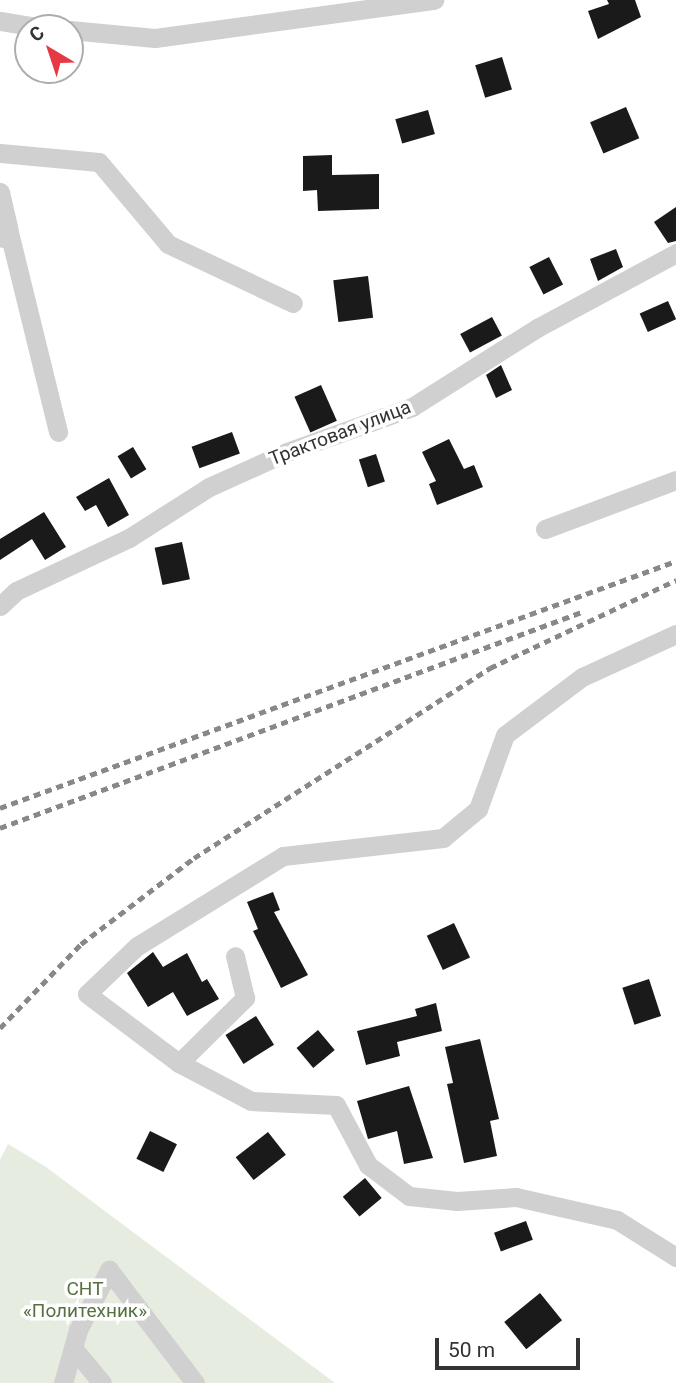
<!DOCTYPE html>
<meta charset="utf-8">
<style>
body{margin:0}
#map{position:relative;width:676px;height:1383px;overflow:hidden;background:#fff;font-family:Roboto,sans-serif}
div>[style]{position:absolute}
.green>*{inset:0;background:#e6ecdf}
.building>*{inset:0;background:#1a1a1a;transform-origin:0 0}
.minor>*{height:19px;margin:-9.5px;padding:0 9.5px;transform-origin:9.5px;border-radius:9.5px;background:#d0d0d0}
.rail>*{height:5px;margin-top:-2.5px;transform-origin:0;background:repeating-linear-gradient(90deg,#888 0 7px,transparent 0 12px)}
span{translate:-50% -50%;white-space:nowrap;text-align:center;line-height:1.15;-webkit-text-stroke:7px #fff;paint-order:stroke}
.street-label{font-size:19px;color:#333}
.park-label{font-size:19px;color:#56703f}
.north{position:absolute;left:14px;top:14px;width:70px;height:70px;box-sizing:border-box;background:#fff;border:2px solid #adadad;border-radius:50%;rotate:321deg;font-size:19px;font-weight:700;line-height:28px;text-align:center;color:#333}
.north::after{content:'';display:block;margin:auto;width:24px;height:32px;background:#e63946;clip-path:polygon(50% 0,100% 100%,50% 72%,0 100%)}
.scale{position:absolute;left:435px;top:1338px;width:145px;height:32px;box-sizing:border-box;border:4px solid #333;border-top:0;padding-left:9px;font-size:21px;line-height:24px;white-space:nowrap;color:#333;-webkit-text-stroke:5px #fff;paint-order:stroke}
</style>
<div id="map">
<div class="green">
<div style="clip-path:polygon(8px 1144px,46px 1167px,335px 1383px,0 1383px,0 1160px)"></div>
</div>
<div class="building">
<div style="clip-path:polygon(607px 0,635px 0,641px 17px,598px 39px,588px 11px,609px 4px)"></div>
<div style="left:502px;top:57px;width:34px;height:28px;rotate:73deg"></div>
<div style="left:626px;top:107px;width:34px;height:39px;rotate:67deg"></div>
<div style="left:428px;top:110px;width:25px;height:34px;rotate:74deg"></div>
<div style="clip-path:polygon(332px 155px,332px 175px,379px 174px,379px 209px,318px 211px,317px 190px,303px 191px,303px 156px)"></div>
<div style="clip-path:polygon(676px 207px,676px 241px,668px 243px,654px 222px)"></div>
<div style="clip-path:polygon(616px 249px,623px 267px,598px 281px,590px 259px)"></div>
<div style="left:549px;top:257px;width:31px;height:22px;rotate:63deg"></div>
<div style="left:368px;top:276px;width:42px;height:35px;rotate:83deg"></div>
<div style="left:668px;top:301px;width:20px;height:31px;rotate:66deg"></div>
<div style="left:492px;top:317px;width:21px;height:36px;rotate:62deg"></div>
<div style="clip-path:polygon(501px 365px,512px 390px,496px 398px,486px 375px)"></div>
<div style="left:321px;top:385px;width:39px;height:29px;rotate:66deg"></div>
<div style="left:232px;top:432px;width:23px;height:43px;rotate:70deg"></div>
<div style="clip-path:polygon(449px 439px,464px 469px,474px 465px,483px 487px,437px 505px,429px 484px,436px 481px,422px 452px)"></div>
<div style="left:133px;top:447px;width:26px;height:18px;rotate:59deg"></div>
<div style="left:376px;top:454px;width:29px;height:18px;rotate:72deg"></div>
<div style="clip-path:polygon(109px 478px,129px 515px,108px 527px,96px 505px,85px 511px,76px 497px)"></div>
<div style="clip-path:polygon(44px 512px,66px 547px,45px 560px,32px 539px,0 560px,0 539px)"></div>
<div style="left:182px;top:542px;width:38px;height:28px;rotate:78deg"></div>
<div style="clip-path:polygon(273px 892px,280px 910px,274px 912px,308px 975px,281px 988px,253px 931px,258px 929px,247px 902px)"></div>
<div style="left:454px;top:923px;width:38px;height:30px;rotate:65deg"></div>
<div style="clip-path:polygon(153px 952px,163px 967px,187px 953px,202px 982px,207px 979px,219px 999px,187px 1016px,173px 992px,148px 1007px,127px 973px)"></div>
<div style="left:649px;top:979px;width:39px;height:28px;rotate:72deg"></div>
<div style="clip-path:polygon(436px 1003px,442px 1031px,397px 1042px,400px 1056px,366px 1065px,357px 1031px,417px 1016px,415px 1009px)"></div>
<div style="left:256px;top:1016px;width:34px;height:36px;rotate:58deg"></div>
<div style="left:318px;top:1030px;width:26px;height:28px;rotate:50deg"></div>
<div style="clip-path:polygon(480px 1039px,499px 1119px,490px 1121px,497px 1156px,464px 1163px,447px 1084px,453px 1083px,445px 1047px)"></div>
<div style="clip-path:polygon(409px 1086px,433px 1158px,404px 1164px,397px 1131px,368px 1139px,357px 1101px)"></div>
<div style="left:150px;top:1131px;width:30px;height:31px;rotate:26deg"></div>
<div style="left:268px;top:1132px;width:29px;height:41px;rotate:52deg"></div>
<div style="left:365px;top:1178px;width:26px;height:29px;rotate:50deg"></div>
<div style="left:526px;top:1221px;width:20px;height:34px;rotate:70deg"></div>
<div style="left:540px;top:1293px;width:35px;height:46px;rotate:51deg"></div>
</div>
<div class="minor">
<div style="left:0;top:21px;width:44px;rotate:9.2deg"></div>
<div style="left:70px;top:30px;width:85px;rotate:5.4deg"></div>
<div style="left:155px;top:38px;width:282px;rotate:-7.8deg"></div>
<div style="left:0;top:153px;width:99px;rotate:5.2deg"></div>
<div style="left:99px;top:162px;width:107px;rotate:49.9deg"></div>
<div style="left:168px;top:244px;width:138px;rotate:25.3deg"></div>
<div style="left:0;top:192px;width:37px;rotate:77deg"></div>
<div style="left:8px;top:228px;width:11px;rotate:112deg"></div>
<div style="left:8px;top:228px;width:210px;rotate:76.2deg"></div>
<div style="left:545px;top:529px;width:140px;rotate:-20.5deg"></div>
<div style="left:0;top:606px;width:22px;rotate:-43deg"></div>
<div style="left:16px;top:591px;width:125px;rotate:-25.1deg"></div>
<div style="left:129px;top:538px;width:95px;rotate:-32.5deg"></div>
<div style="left:209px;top:487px;width:85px;rotate:-24.2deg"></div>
<div style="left:287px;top:452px;width:133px;rotate:-19.8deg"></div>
<div style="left:412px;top:407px;width:148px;rotate:-32.3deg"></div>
<div style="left:537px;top:328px;width:158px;rotate:-28.3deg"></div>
<div style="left:676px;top:634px;width:103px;rotate:155.4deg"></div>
<div style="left:582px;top:677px;width:96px;rotate:143deg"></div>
<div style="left:505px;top:735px;width:79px;rotate:110deg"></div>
<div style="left:478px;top:809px;width:45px;rotate:140.4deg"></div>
<div style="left:443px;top:838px;width:161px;rotate:173.6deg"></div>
<div style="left:283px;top:856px;width:172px;rotate:148.3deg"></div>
<div style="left:137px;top:946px;width:69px;rotate:136.2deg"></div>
<div style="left:87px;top:994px;width:115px;rotate:36.9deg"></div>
<div style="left:179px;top:1063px;width:81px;rotate:27.8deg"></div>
<div style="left:251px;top:1101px;width:85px;rotate:2.7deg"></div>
<div style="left:336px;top:1105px;width:68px;rotate:61.9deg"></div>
<div style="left:368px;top:1165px;width:51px;rotate:37.1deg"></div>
<div style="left:409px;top:1196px;width:48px;rotate:5.9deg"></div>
<div style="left:457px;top:1201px;width:59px;rotate:-3.9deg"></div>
<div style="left:516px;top:1197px;width:104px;rotate:12.8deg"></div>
<div style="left:617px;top:1220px;width:70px;rotate:32.1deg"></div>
<div style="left:179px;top:1063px;width:93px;rotate:-44.6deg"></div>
<div style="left:245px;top:998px;width:43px;rotate:-103.4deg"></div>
<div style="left:73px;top:1348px;width:45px;rotate:50.4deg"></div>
<div style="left:63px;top:1383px;width:55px;rotate:-74.2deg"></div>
<div style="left:78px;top:1330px;width:68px;rotate:-62.7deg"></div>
<div style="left:109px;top:1270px;width:142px;rotate:52.7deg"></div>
</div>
<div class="rail">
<div style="left:0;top:808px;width:720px;rotate:-20.07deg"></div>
<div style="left:0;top:828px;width:623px;rotate:-20.38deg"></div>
<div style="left:0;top:1028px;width:117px;rotate:-46deg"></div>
<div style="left:81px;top:944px;width:142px;rotate:-37.3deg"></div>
<div style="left:194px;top:858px;width:352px;rotate:-32.7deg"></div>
<div style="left:490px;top:668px;width:206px;rotate:-25.3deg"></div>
</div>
<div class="street-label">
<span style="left:340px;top:433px;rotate:-21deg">Трактовая улица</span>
</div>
<div class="park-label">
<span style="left:85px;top:1300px">СНТ<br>«Политехник»</span>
</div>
<div class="north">С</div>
<div class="scale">50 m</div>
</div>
